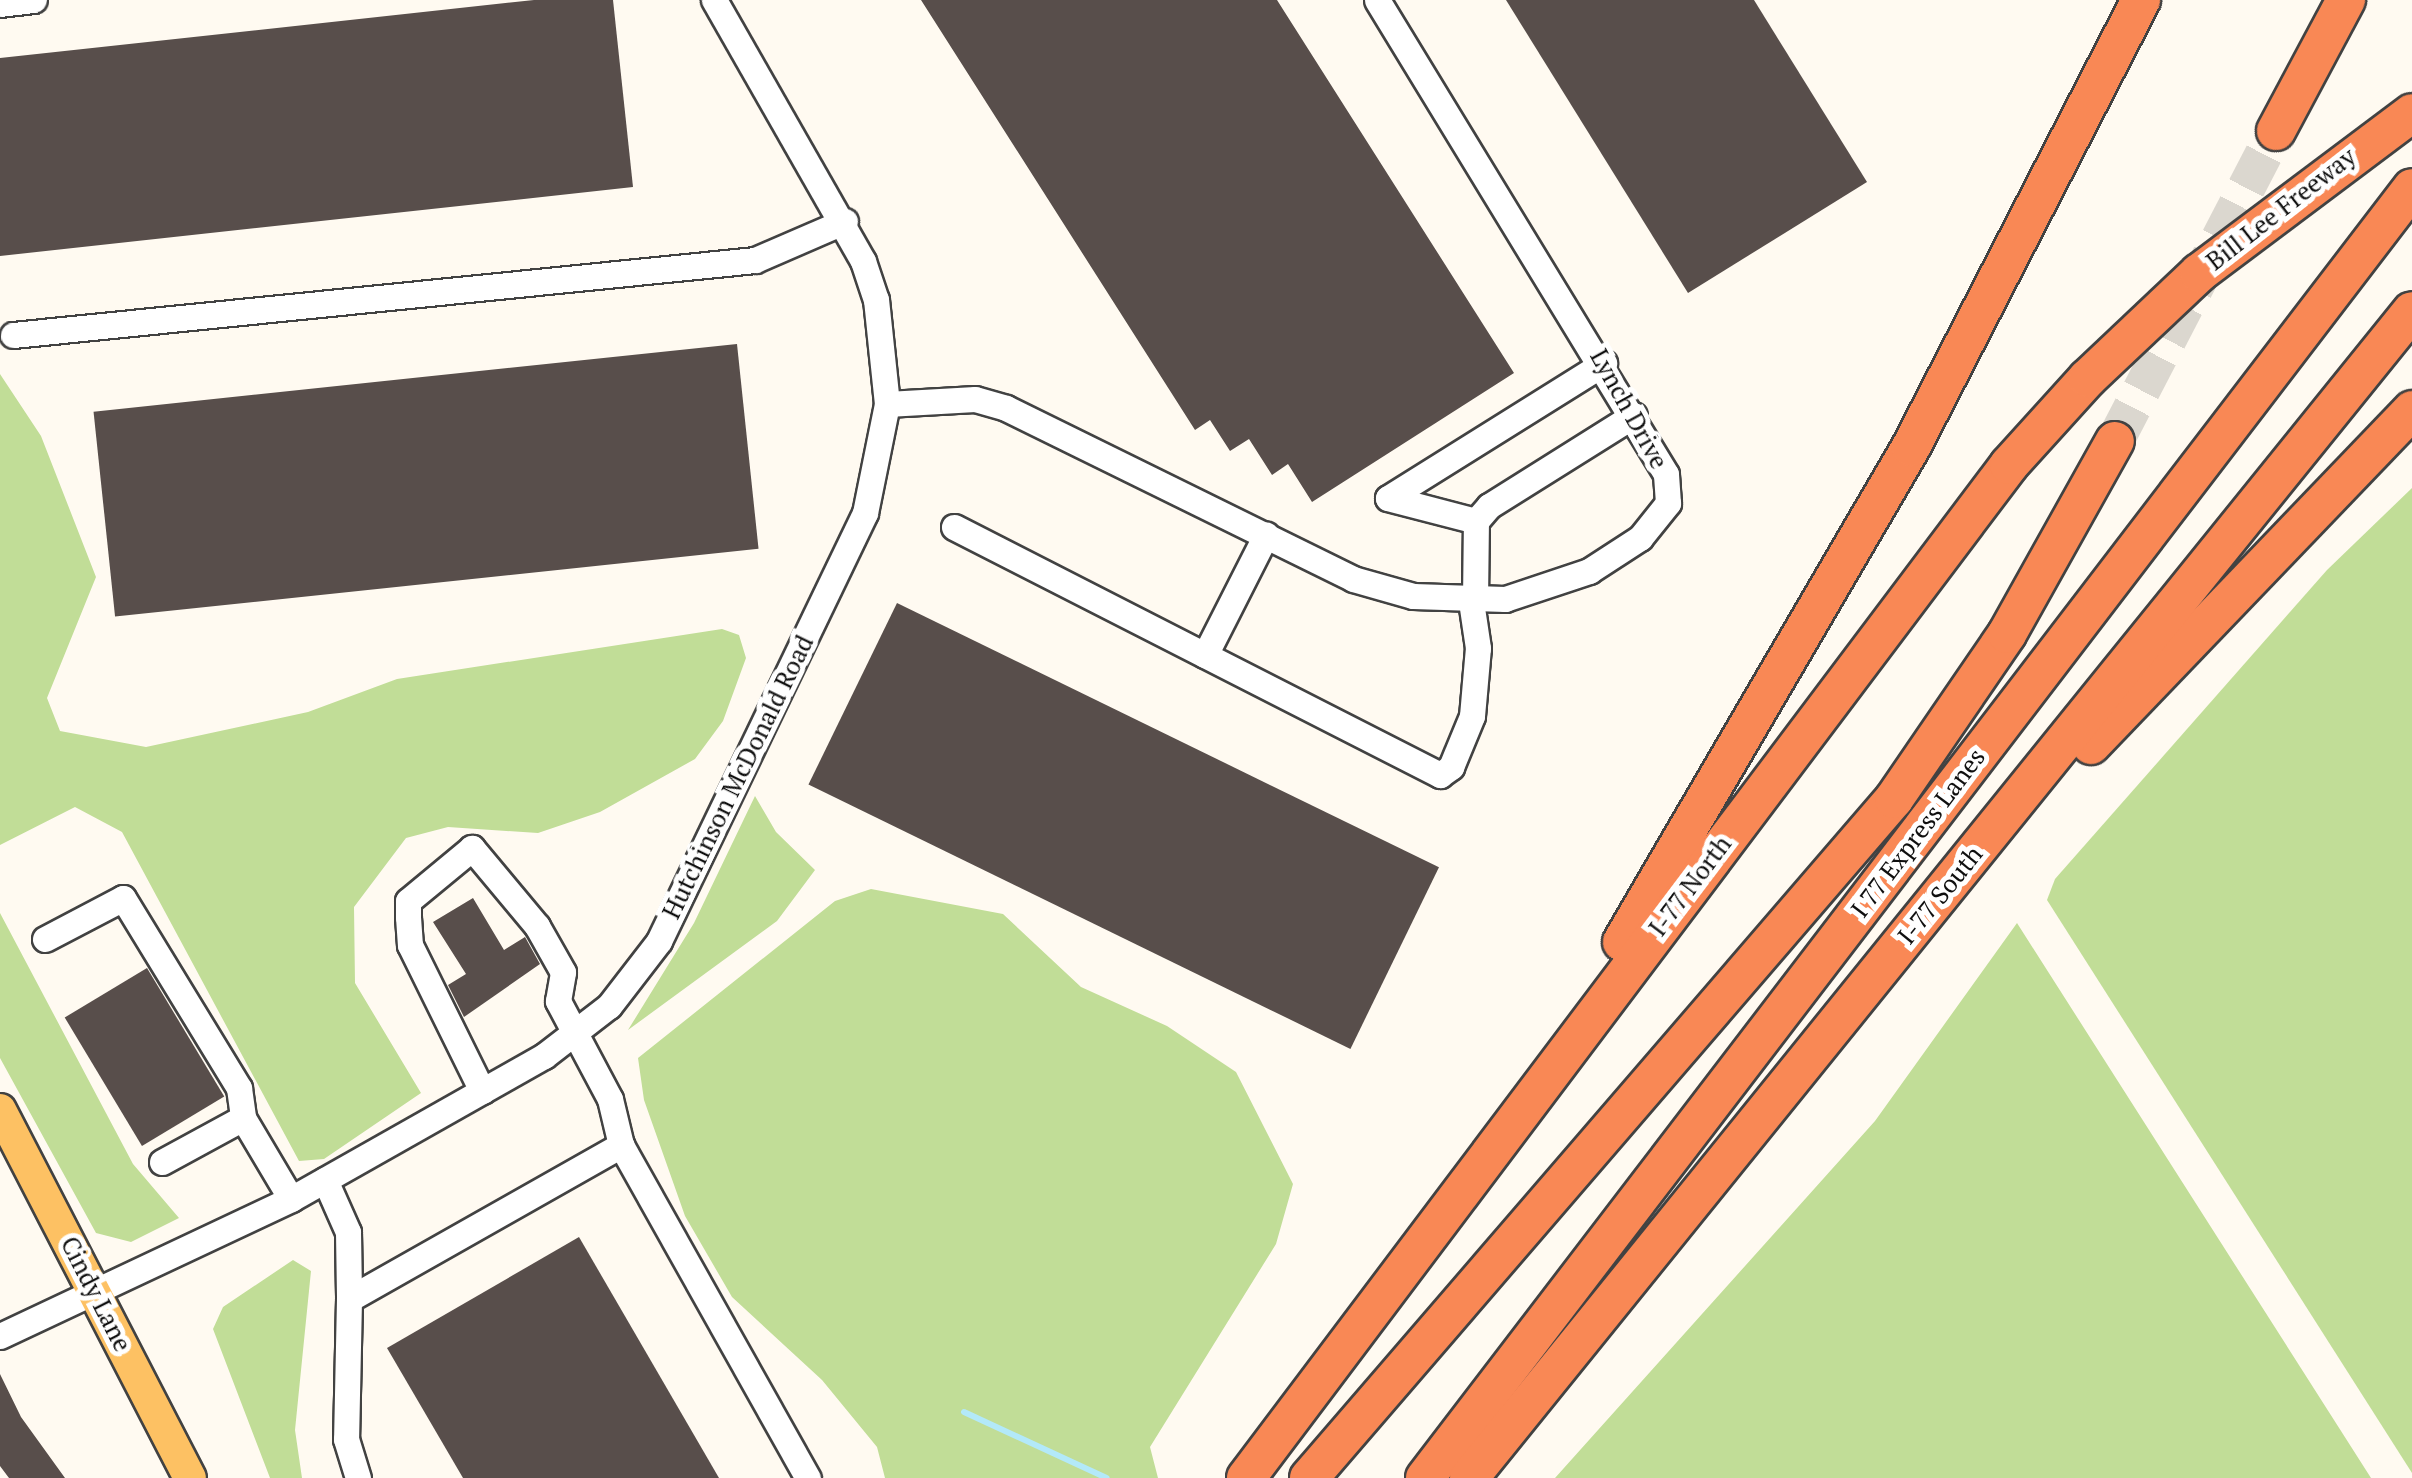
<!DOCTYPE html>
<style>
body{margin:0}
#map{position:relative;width:2412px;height:1478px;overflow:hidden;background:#fffaf1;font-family:"PT Serif",serif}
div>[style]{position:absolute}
.forest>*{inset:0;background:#c1dd97}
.stream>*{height:6px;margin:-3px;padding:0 3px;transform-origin:3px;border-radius:3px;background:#b3e9f9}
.building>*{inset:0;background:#584e4b;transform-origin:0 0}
.highway-tunnel>*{height:38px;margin-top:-19px;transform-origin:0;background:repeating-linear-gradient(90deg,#dbd7cf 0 38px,transparent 0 57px)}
.roads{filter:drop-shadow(2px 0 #424242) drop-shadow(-2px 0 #424242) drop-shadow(0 2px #424242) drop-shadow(0 -2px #424242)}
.minor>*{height:25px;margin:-12.5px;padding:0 12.5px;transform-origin:12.5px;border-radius:12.5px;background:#fff}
.major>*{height:32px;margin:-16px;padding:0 16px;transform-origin:16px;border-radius:16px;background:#fdc163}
.highway>*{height:38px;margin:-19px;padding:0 19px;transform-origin:19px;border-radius:19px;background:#f98855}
span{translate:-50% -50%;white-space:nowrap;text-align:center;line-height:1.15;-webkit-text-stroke:10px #fff;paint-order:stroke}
.street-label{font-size:25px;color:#0f0f0f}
</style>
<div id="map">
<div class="forest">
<div style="clip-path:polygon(0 374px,41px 436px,96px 577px,47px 698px,60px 731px,146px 747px,308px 712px,397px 679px,722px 629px,739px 635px,746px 658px,723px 721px,695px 759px,600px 812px,538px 833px,448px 827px,406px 838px,354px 907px,355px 983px,421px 1093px,324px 1159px,299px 1161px,122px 832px,75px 807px,0 845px)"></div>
<div style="clip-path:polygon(2412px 488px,2412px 1473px,2047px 900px,2055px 879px,2327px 570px)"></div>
<div style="clip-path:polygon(755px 796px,776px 832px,815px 870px,777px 921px,628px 1030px,694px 923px)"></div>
<div style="clip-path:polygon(871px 889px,1003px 914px,1081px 987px,1167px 1026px,1236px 1072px,1293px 1184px,1276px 1244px,1150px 1447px,1158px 1478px,885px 1478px,877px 1447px,822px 1380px,732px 1297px,685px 1216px,644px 1100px,638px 1058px,835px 901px)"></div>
<div style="clip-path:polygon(0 913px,133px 1164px,179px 1218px,131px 1242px,96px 1233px,0 1058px)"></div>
<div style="clip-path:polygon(2017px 923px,2371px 1478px,1555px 1478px,1875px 1121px)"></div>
<div style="clip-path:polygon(293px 1260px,311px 1271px,295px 1430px,302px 1478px,270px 1478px,213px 1329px,223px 1307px)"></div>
</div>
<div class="stream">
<div style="left:964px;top:1412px;width:157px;rotate:24.8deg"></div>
</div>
<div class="building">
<div style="clip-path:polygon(534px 0,613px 0,633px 187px,0 256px,0 58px)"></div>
<div style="clip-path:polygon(921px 0,1277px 0,1514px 373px,1312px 502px,1288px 464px,1272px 475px,1249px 439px,1230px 451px,1210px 420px,1195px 430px)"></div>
<div style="clip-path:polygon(1506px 0,1754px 0,1867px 182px,1688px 293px)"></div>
<div style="left:737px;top:344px;width:206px;height:647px;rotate:84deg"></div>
<div style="left:897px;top:603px;width:603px;height:202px;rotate:26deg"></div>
<div style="clip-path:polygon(473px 898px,504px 950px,525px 937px,540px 964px,464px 1017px,448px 985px,466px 974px,433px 922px)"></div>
<div style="left:147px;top:968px;width:150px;height:96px;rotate:59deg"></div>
<div style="clip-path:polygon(579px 1237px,719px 1478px,463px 1478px,387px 1348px)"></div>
<div style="clip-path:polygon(0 1374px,21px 1417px,65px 1478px,9px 1478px,0 1466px)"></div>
</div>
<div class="highway-tunnel">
<div style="left:2115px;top:441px;width:349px;rotate:-62.6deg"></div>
</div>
<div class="roads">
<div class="minor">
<div style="left:0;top:4px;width:34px;rotate:-7deg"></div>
<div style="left:13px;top:335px;width:746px;rotate:-5.77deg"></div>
<div style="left:755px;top:260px;width:98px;rotate:-23.4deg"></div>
<div style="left:887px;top:404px;width:88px;rotate:-3.3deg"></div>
<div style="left:975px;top:399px;width:32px;rotate:16deg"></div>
<div style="left:1006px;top:408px;width:387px;rotate:26.2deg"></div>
<div style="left:1353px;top:579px;width:62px;rotate:15.8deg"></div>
<div style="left:1413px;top:596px;width:92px;rotate:1.9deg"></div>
<div style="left:1505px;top:599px;width:89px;rotate:-18.4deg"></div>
<div style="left:1589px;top:571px;width:61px;rotate:-32.9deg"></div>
<div style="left:1640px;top:538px;width:45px;rotate:-51.3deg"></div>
<div style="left:1668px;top:503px;width:29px;rotate:-94deg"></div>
<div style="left:1666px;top:474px;width:555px;rotate:-121.37deg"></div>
<div style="left:1476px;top:521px;width:91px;rotate:-165.4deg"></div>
<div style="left:1388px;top:498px;width:255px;rotate:-32deg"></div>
<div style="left:954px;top:527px;width:546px;rotate:27.03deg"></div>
<div style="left:1440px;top:775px;width:14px;rotate:-36deg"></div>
<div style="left:1451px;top:767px;width:55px;rotate:-67.6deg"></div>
<div style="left:1472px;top:716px;width:68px;rotate:-85deg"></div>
<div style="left:1478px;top:648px;width:48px;rotate:-98.5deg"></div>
<div style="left:1475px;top:600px;width:79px;rotate:-89.3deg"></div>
<div style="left:1476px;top:521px;width:20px;rotate:-49deg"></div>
<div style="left:1489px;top:506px;width:171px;rotate:-32.1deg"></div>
<div style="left:1205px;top:655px;width:135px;rotate:-63.1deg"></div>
<div style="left:45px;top:939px;width:88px;rotate:-27.7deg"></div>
<div style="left:123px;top:898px;width:223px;rotate:58.6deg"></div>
<div style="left:239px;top:1088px;width:30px;rotate:82deg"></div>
<div style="left:621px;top:1145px;width:382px;rotate:60.7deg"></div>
<div style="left:162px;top:1162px;width:92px;rotate:-28.5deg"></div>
<div style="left:243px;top:1118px;width:94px;rotate:59.3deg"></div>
<div style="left:325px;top:1180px;width:57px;rotate:66.1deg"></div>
<div style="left:348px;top:1232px;width:67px;rotate:89.1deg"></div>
<div style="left:349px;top:1299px;width:313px;rotate:-29.5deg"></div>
<div style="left:621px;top:1145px;width:47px;rotate:-103.4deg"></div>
<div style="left:610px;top:1099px;width:111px;rotate:-118deg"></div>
<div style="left:558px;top:1001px;width:29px;rotate:-80deg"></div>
<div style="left:563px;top:972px;width:53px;rotate:-119.5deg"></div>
<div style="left:537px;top:926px;width:102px;rotate:-129.8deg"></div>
<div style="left:472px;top:848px;width:83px;rotate:140.4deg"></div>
<div style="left:408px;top:901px;width:16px;rotate:90deg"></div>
<div style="left:408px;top:917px;width:28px;rotate:86deg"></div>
<div style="left:410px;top:945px;width:163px;rotate:63.7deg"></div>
<div style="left:349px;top:1299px;width:140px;rotate:91.2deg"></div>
<div style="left:346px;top:1439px;width:41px;rotate:72.9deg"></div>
<div style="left:0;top:1336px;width:322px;rotate:-25.2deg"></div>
<div style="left:291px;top:1199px;width:291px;rotate:-29.5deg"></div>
<div style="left:544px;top:1056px;width:82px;rotate:-37.6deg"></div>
<div style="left:609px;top:1006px;width:82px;rotate:-52.4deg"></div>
<div style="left:659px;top:941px;width:475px;rotate:-64.3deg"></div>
<div style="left:865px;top:513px;width:111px;rotate:-78.6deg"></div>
<div style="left:887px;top:404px;width:105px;rotate:-96deg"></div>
<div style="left:876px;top:300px;width:41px;rotate:-108.4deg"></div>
<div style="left:863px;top:261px;width:301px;rotate:-119.7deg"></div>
</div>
<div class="major">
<div style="left:0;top:1110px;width:414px;rotate:62.7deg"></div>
</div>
<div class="highway">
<div style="left:2276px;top:131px;width:149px;rotate:-61.9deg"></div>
<div style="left:2091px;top:745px;width:464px;rotate:-46.2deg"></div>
<div style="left:1622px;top:942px;width:573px;rotate:-59.72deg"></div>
<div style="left:1911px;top:447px;width:503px;rotate:-62.77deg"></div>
<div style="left:1246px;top:1478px;width:1268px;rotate:-53.01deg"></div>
<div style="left:2009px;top:465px;width:118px;rotate:-47.8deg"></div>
<div style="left:2088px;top:378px;width:153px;rotate:-43.4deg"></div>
<div style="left:2199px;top:273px;width:266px;rotate:-36.9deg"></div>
<div style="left:1309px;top:1478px;width:896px;rotate:-49.25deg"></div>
<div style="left:1894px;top:799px;width:200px;rotate:-55.6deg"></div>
<div style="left:2007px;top:634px;width:221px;rotate:-60.8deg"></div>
<div style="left:1425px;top:1478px;width:1624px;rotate:-52.58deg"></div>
<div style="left:1469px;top:1478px;width:1500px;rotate:-51.06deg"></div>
</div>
</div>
<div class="street-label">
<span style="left:2281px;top:209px;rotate:-38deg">Bill Lee Freeway</span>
<span style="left:1629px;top:409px;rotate:61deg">Lynch Drive</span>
<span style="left:738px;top:777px;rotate:-64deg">Hutchinson McDonald Road</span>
<span style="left:1918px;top:833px;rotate:-53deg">I 77 Express Lanes</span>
<span style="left:1690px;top:886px;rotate:-53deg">I-77 North</span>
<span style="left:1940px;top:895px;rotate:-51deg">I-77 South</span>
<span style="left:96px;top:1294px;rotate:63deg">Cindy Lane</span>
</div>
</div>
